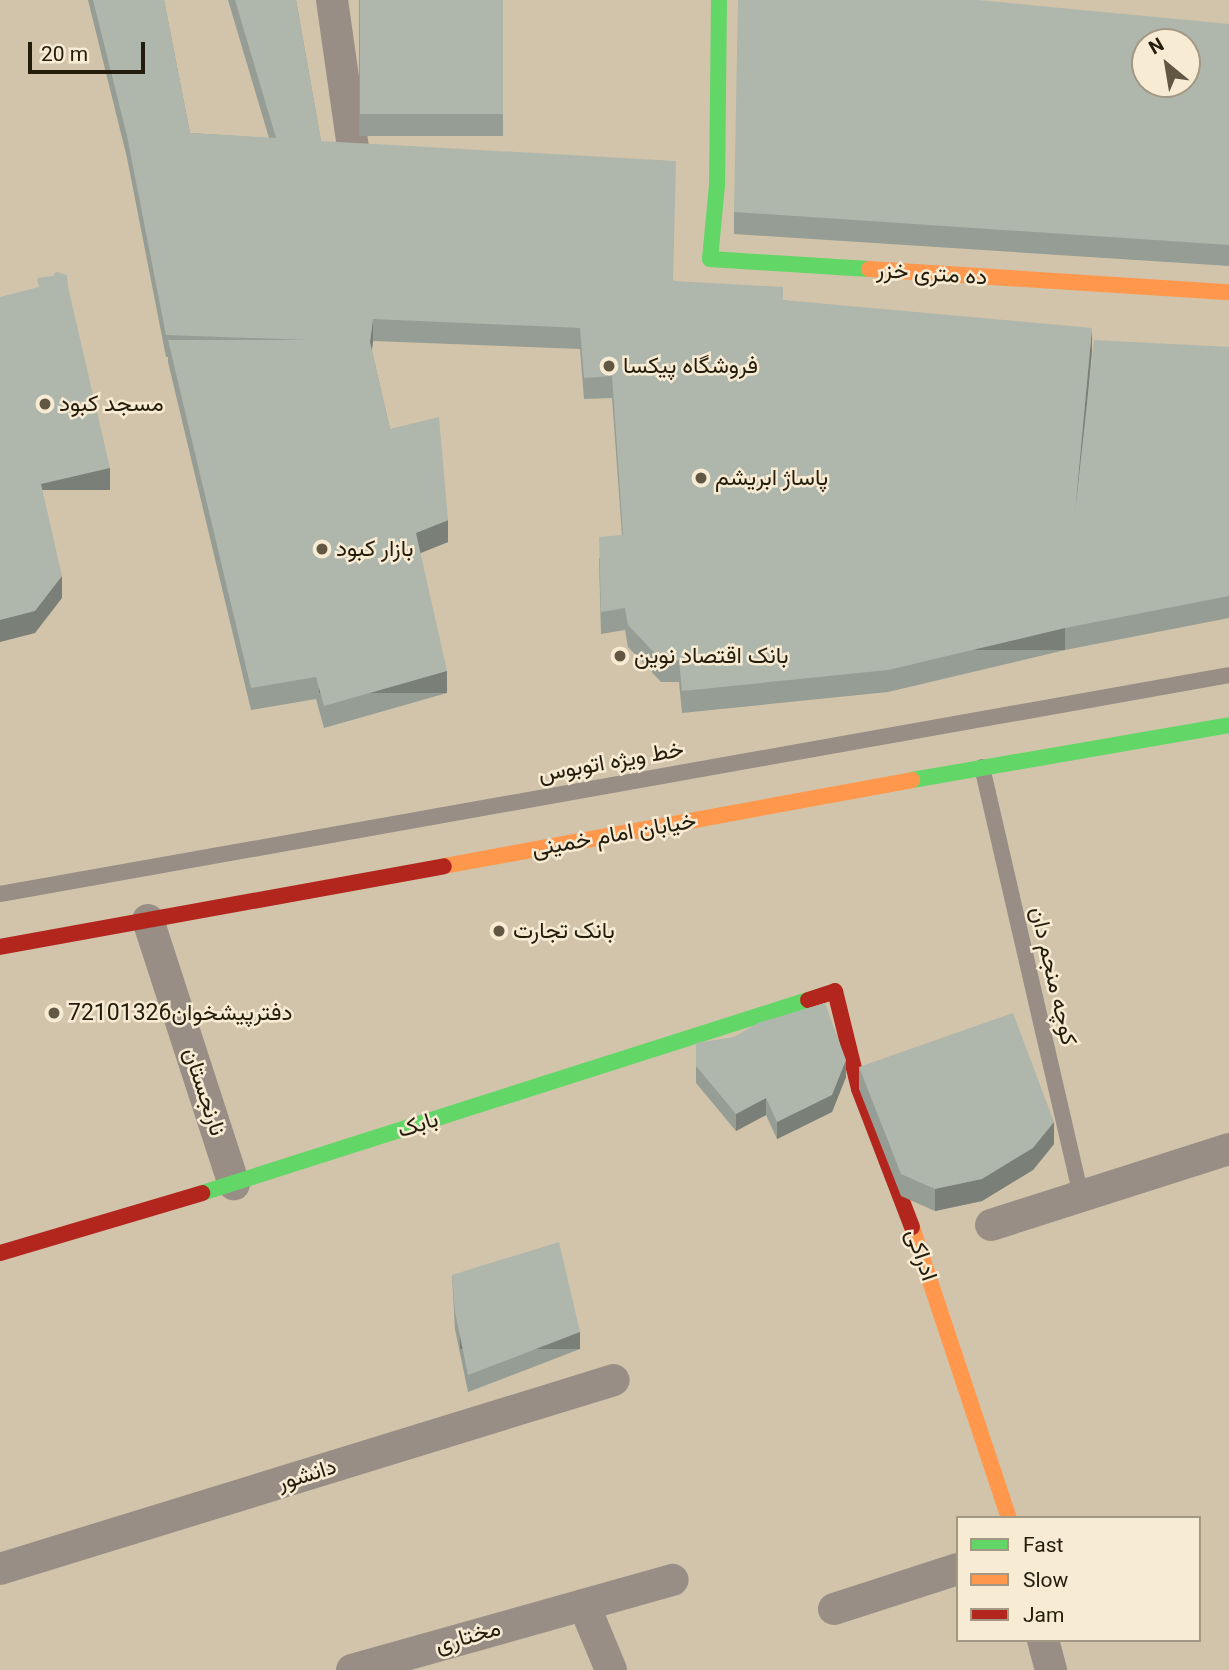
<!DOCTYPE html>
<meta charset="utf-8">
<style>
body{margin:0}
#map{position:relative;width:1229px;height:1670px;overflow:hidden;background:#d1c4aa;font-family:Roboto,Vazirmatn,sans-serif}
div>[style]{position:absolute}
.lane>*{height:16px;margin:-8px;padding:0 8px;transform-origin:8px;border-radius:8px;background:#998e86}
.street>*{height:32px;margin:-16px;padding:0 16px;transform-origin:16px;border-radius:16px;background:#998e86}
.fast>*{height:16px;margin:-8px;padding:0 8px;transform-origin:8px;border-radius:8px;background:#63d668}
.slow>*{height:16px;margin:-8px;padding:0 8px;transform-origin:8px;border-radius:8px;background:#ff974d}
.jam>*{height:16px;margin:-8px;padding:0 8px;transform-origin:8px;border-radius:8px;background:#b3261e}
.wall>*{inset:0;background:#969d94;transform-origin:0 0}
.shaded-wall>*{inset:0;background:#7a7f78;transform-origin:0 0}
.building>*{inset:0;background:#afb6ac;transform-origin:0 0}
.dots>*{width:19px;height:19px;translate:-50% -50%;box-sizing:border-box;border:4px solid #f7ebd4;border-radius:50%}
span{translate:-50% -50%;white-space:nowrap;text-align:center;line-height:1.15;-webkit-text-stroke:5px #f7ebd4;paint-order:stroke}
.street-label{font-size:23px;color:#241c0a}
.poi-label{font-size:23px;color:#241c0a}
.left{translate:0 -50%;text-align:left}
.legend{position:absolute;left:956px;top:1516px;width:245px;height:126px;box-sizing:border-box;background:#f7ebd4;border:2px solid #a39883;margin:0;padding:9px 12px;list-style:none;font-size:21px;color:#241c0a}
.legend li{display:flex;align-items:center;gap:14px;height:35px}
.legend b{width:35px;border:2px solid #a39883}
.north{position:absolute;left:1131px;top:28px;width:70px;height:70px;box-sizing:border-box;background:#f7ebd4;border:2px solid #a39883;border-radius:50%;rotate:330deg;font-size:19px;font-weight:700;line-height:28px;text-align:center;color:#241c0a}
.north::after{content:'';display:block;margin:auto;width:24px;height:32px;background:#615742;clip-path:polygon(50% 0,100% 100%,50% 72%,0 100%)}
.scale{position:absolute;left:28px;top:42px;width:117px;height:32px;box-sizing:border-box;border:4px solid #241c0a;border-top:0;padding-left:9px;font-size:21px;line-height:24px;white-space:nowrap;color:#241c0a;-webkit-text-stroke:5px #f7ebd4;paint-order:stroke}
</style>
<div id="map">
<div class="lane">
<div style="left:982px;top:767px;width:439px;rotate:77deg"></div>
<div style="left:0;top:894px;width:1248px;rotate:-10.1deg"></div>
</div>
<div class="street">
<div style="left:332px;top:0;width:156px;rotate:81.9deg"></div>
<div style="left:148px;top:920px;width:278px;rotate:72deg"></div>
<div style="left:991px;top:1225px;width:250px;rotate:-17.7deg"></div>
<div style="left:0;top:1569px;width:642px;rotate:-17.11deg"></div>
<div style="left:584px;top:1605px;width:70px;rotate:67.4deg"></div>
<div style="left:834px;top:1609px;width:130px;rotate:-17.9deg"></div>
<div style="left:1043px;top:1640px;width:31px;rotate:75deg"></div>
<div style="left:352px;top:1670px;width:333px;rotate:-15.7deg"></div>
</div>
<div class="fast">
<div style="left:719px;top:0;width:185px;rotate:90.6deg"></div>
<div style="left:717px;top:185px;width:74px;rotate:95.4deg"></div>
<div style="left:710px;top:259px;width:159px;rotate:3.6deg"></div>
<div style="left:912px;top:780px;width:322px;rotate:-9.8deg"></div>
<div style="left:202px;top:1193px;width:636px;rotate:-17.67deg"></div>
</div>
<div class="slow">
<div style="left:869px;top:269px;width:361px;rotate:3.7deg"></div>
<div style="left:444px;top:866px;width:476px;rotate:-10.4deg"></div>
<div style="left:912px;top:1227px;width:307px;rotate:71.6deg"></div>
</div>
<div class="jam">
<div style="left:0;top:947px;width:451px;rotate:-10.3deg"></div>
<div style="left:808px;top:1000px;width:28px;rotate:-18deg"></div>
<div style="left:835px;top:991px;width:101px;rotate:76.2deg"></div>
<div style="left:859px;top:1089px;width:148px;rotate:69deg"></div>
<div style="left:0;top:1253px;width:211px;rotate:-16.5deg"></div>
</div>
<div class="wall">
<div style="clip-path:polygon(88px 0,164px 0,190px 133px,269px 138px,228px 0,296px 0,321px 141px,674px 281px,783px 300px,1092px 350px,1087px 411px,1229px 347px,1229px 618px,1065px 650px,888px 692px,682px 713px,679px 682px,661px 682px,628px 647px,625px 630px,601px 634px,599px 559px,622px 535px,612px 398px,584px 399px,580px 349px,373px 341px,372px 351px,390px 429px,448px 542px,420px 553px,447px 693px,324px 728px,316px 699px,251px 710px,168px 362px,168px 357px,166px 357px,127px 158px)"></div>
<div style="left:359px;top:0;width:144px;height:136px"></div>
<div style="clip-path:polygon(1229px 24px,1229px 266px,734px 234px,734px 212px)"></div>
<div style="clip-path:polygon(696px 1043px,846px 1077px,832px 1112px,777px 1139px,766px 1115px,736px 1131px,696px 1083px)"></div>
<div style="clip-path:polygon(859px 1067px,1054px 1144px,1033px 1170px,982px 1201px,935px 1211px,901px 1196px,859px 1089px)"></div>
<div style="clip-path:polygon(452px 1275px,580px 1349px,468px 1392px,455px 1329px)"></div>
</div>
<div class="shaded-wall">
<div style="clip-path:polygon(373px 319px,373px 341px,370px 364px,370px 342px)"></div>
<div style="clip-path:polygon(1092px 328px,1092px 350px,1075px 534px,1075px 512px)"></div>
<div style="left:110px;top:468px;width:22px;height:71px;rotate:90deg"></div>
<div style="clip-path:polygon(448px 520px,448px 542px,416px 555px,416px 533px)"></div>
<div style="clip-path:polygon(62px 576px,62px 598px,35px 633px,0 642px,0 620px)"></div>
<div style="left:1065px;top:628px;width:22px;height:182px;rotate:90deg"></div>
<div style="left:447px;top:671px;width:22px;height:128px;rotate:90deg"></div>
<div style="clip-path:polygon(846px 1060px,846px 1077px,832px 1112px,777px 1139px,777px 1122px)"></div>
<div style="clip-path:polygon(766px 1098px,766px 1115px,736px 1131px,736px 1114px)"></div>
<div style="clip-path:polygon(1054px 1122px,1054px 1144px,1033px 1170px,982px 1201px,935px 1211px,935px 1189px)"></div>
<div style="left:580px;top:1332px;width:17px;height:120px;rotate:90deg"></div>
</div>
<div class="building">
<div style="clip-path:polygon(93px 0,164px 0,190px 133px,276px 138px,235px 0,296px 0,321px 141px,676px 161px,673px 281px,783px 287px,783px 300px,1092px 328px,1075px 512px,1094px 340px,1229px 347px,1229px 596px,1065px 628px,888px 670px,682px 691px,679px 660px,661px 660px,628px 625px,625px 608px,601px 612px,599px 537px,623px 535px,612px 376px,584px 378px,580px 328px,373px 319px,370px 342px,390px 429px,439px 417px,448px 520px,416px 533px,447px 671px,324px 706px,316px 677px,251px 688px,168px 340px,309px 340px,166px 335px,127px 136px)"></div>
<div style="left:360px;top:0;width:143px;height:114px"></div>
<div style="clip-path:polygon(evenodd,738px 0,978px 0,1229px 24px,1229px 245px,734px 212px,738px 0,1145px 42px,1187px 42px,1187px 84px,1145px 84px,1145px 42px)"></div>
<div style="clip-path:polygon(56px 272px,67px 275px,68px 287px,110px 468px,41px 484px,62px 576px,35px 611px,0 620px,0 297px,39px 287px,37px 278px,53px 276px)"></div>
<div style="clip-path:polygon(825px 1003px,846px 1060px,832px 1095px,777px 1122px,766px 1098px,736px 1114px,696px 1066px,696px 1043px,734px 1037px,758px 1023px)"></div>
<div style="clip-path:polygon(1013px 1013px,1054px 1122px,1033px 1148px,982px 1179px,935px 1189px,901px 1174px,859px 1067px)"></div>
<div style="clip-path:polygon(559px 1242px,580px 1332px,468px 1375px,455px 1312px,452px 1275px)"></div>
</div>
<div class="dots">
<div style="left:609px;top:366px;background:#615742"></div>
<div style="left:45px;top:404px;background:#615742"></div>
<div style="left:701px;top:478px;background:#615742"></div>
<div style="left:322px;top:549px;background:#615742"></div>
<div style="left:620px;top:656px;background:#615742"></div>
<div style="left:499px;top:931px;background:#615742"></div>
<div style="left:54px;top:1013px;background:#615742"></div>
</div>
<div class="street-label">
<span style="left:932px;top:274px;rotate:4deg">ده متری خزر</span>
<span style="left:611px;top:762px;rotate:-10deg">خط ویژه اتوبوس</span>
<span style="left:614px;top:835px;rotate:-10deg">خیابان امام خمینی</span>
<span style="left:1053px;top:976px;rotate:77deg">کوچه منجم دان</span>
<span style="left:204px;top:1092px;rotate:72deg">نارنجستان</span>
<span style="left:418px;top:1125px;rotate:-18deg">بابک</span>
<span style="left:921px;top:1255px;rotate:71deg">ادراکی</span>
<span style="left:307px;top:1475px;rotate:-17deg">دانشور</span>
<span style="left:468px;top:1637px;rotate:-16deg">مختاری</span>
</div>
<div class="poi-label">
<span class="left" style="left:623px;top:366px">فروشگاه پیکسا</span>
<span class="left" style="left:59px;top:404px">مسجد کبود</span>
<span class="left" style="left:715px;top:478px">پاساژ ابریشم</span>
<span class="left" style="left:336px;top:549px">بازار کبود</span>
<span class="left" style="left:634px;top:656px">بانک اقتصاد نوین</span>
<span class="left" style="left:513px;top:931px">بانک تجارت</span>
<span class="left" style="left:68px;top:1013px">دفترپیشخوان72101326</span>
</div>
<ul class="legend">
<li><b style="height:9px;background:#63d668"></b>Fast</li>
<li><b style="height:9px;background:#ff974d"></b>Slow</li>
<li><b style="height:9px;background:#b3261e"></b>Jam</li>
</ul>
<div class="north">N</div>
<div class="scale">20 m</div>
</div>
